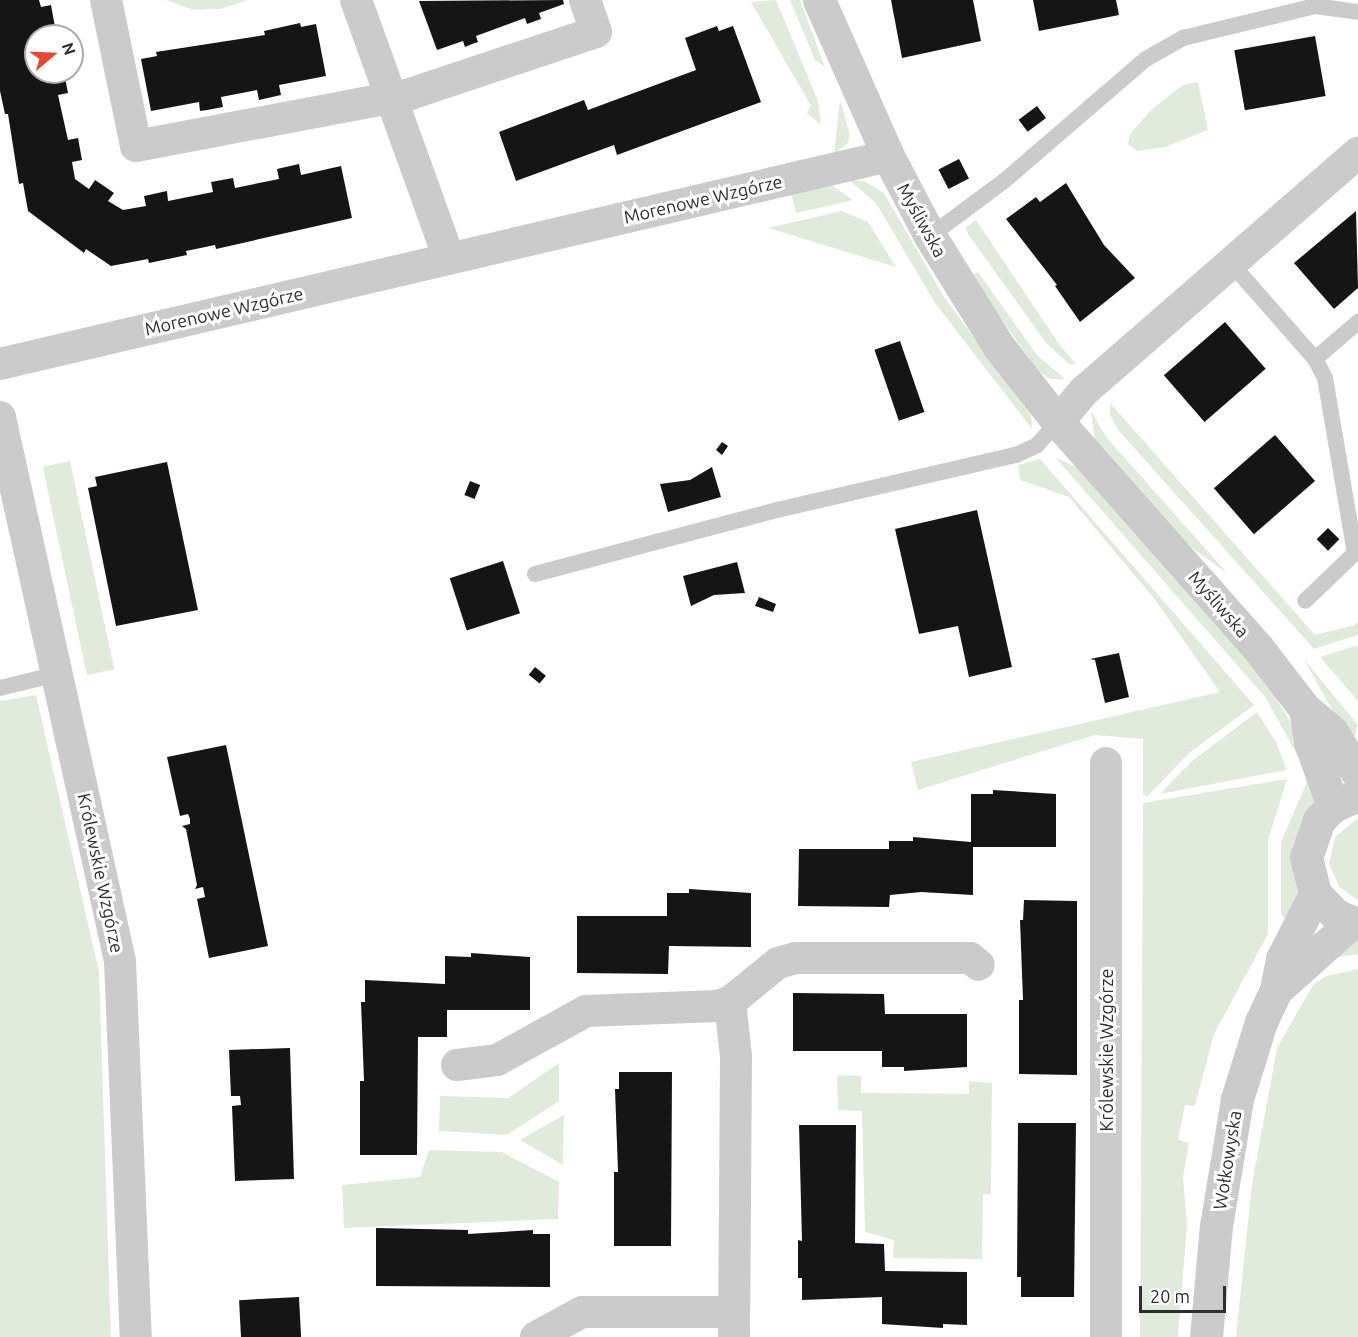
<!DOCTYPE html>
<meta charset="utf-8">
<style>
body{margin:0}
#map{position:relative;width:1358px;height:1337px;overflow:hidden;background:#fff;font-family:Ubuntu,sans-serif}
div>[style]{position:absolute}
.green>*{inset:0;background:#e1ebdb;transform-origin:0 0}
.building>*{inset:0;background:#151515;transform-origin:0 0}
.service>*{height:16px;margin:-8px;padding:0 8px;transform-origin:8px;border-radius:8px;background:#cbcbcb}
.minor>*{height:32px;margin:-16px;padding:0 16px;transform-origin:16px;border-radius:16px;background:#cbcbcb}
.tertiary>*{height:33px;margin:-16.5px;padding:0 16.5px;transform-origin:16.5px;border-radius:16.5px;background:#cbcbcb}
span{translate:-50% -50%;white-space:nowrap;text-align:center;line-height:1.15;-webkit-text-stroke:6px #fff;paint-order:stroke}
.street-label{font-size:18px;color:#2e2e2e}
.north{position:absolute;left:24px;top:24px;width:60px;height:60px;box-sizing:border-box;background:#fff;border:2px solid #ababab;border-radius:50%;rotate:71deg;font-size:16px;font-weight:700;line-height:24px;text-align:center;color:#2e2e2e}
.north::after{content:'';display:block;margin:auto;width:21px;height:27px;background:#e6472f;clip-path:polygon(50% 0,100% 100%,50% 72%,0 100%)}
.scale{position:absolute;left:1139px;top:1286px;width:87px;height:27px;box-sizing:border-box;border:3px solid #2e2e2e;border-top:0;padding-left:8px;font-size:18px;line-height:21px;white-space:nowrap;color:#2e2e2e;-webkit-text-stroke:4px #fff;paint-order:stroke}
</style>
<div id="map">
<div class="green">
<div style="clip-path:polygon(166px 0,248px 0,220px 9px,193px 10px)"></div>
<div style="clip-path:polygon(776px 0,818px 101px,821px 125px,807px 113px,811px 106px,751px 2px)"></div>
<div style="clip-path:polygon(790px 0,800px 0,825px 67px,815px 60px)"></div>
<div style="clip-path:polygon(1198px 82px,1208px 130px,1165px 147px,1137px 151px,1128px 144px,1130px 134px,1152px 109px,1183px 85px)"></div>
<div style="clip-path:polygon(840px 100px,850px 135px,848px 143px,834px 154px)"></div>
<div style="clip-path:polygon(849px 180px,864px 181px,884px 193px,944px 297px,1031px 415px,1032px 429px,935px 303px,876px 203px)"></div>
<div style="clip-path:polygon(830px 184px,853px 200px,796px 213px,791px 192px)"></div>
<div style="clip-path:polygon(842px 211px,868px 222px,896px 267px,768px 228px)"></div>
<div style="clip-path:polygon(976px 220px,1059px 344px,1076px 364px,1069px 364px,1047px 344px,970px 237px,965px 228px)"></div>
<div style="clip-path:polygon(978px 272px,1037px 355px,1065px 379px,1050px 379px,1037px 370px,988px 300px,974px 274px)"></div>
<div style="clip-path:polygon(1110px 403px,1315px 635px,1355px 625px,1358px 621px,1358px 635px,1314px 649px,1119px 431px,1110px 415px)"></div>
<div style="clip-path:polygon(1091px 411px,1107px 438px,1228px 574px,1187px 544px,1095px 441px)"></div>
<div style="clip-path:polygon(1055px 457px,1078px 468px,1263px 677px,1296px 731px,1300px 760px,1265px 697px)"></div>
<div style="clip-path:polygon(1040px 459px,1254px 705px,1189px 753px,1148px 796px,1143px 795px,1143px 739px,1095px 735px,918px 790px,911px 762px,1220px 692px,1156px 601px,1069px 497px,1020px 480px,1018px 465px)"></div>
<div style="left:70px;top:461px;width:213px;height:28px;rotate:78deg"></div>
<div style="clip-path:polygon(1358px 645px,1358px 701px,1320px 657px)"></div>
<div style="clip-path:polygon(1303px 658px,1358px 725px,1354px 738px,1349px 740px)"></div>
<div style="clip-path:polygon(36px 695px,99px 972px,111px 1337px,0 1337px,0 701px)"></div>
<div style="clip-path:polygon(1257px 712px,1276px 742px,1287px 770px,1160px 794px,1192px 761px)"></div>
<div style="clip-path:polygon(1287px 779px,1268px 840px,1268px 934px,1214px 1034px,1195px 1106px,1185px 1105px,1178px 1140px,1189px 1143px,1183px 1177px,1187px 1225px,1178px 1337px,1140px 1337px,1143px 803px)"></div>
<div style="clip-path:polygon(1308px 779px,1315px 798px,1300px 891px,1285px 920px,1281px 914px,1281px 842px)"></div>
<div style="clip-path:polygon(1358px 818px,1358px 900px,1340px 888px,1329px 864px,1335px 837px)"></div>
<div style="clip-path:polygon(1358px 937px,1358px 954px,1333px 958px)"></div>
<div style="clip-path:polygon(1358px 969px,1358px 1337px,1236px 1337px,1252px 1184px,1277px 1048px,1313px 985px,1326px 976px)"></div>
<div style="clip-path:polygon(559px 1063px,559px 1101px,507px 1135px,439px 1131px,440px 1096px,508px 1098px)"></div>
<div style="clip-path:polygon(837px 1075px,861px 1076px,861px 1093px,969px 1094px,969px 1081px,992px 1083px,991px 1194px,983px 1194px,982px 1259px,893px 1258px,894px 1240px,865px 1232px,862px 1111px,838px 1110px)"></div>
<div style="clip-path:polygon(564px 1115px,563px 1165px,520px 1140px)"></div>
<div style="clip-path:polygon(429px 1150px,502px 1152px,559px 1182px,558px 1219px,344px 1228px,342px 1185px,420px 1177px)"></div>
</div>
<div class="building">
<div style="clip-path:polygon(0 0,39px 0,41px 7px,51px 5px,55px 27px,45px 29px,47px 36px,36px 36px,36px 72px,64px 72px,68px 93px,58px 95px,68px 140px,78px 138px,82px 160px,72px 162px,75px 179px,89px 189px,95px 180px,101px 184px,114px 193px,108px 201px,123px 210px,146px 206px,144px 196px,167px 191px,168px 201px,213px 192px,211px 182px,233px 178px,235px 188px,279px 179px,277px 169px,299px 164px,301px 175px,341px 166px,352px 218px,216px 249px,215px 245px,186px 251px,187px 255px,149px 263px,148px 259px,111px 266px,86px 249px,84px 253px,28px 211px,23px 183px,19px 184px,8px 114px,5px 114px,0 91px)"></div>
<div style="clip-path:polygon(563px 0,564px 4px,539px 13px,541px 19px,527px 24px,525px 18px,476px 36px,478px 42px,472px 44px,465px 47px,463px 41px,437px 50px,419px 1px)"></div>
<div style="clip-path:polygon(891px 0,973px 0,981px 41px,902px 58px)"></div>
<div style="clip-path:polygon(1033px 0,1116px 0,1119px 15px,1039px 31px)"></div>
<div style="clip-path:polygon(300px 23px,301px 27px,316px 24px,326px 76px,279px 85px,281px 95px,259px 100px,257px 90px,221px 97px,223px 107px,207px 110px,200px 111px,199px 102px,151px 111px,141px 59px,157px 56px,156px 52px,265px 35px,264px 31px)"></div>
<div style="clip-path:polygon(717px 26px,719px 31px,733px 26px,761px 102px,617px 155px,614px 145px,516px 181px,499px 132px,584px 100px,588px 110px,696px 70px,685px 38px)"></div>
<div style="left:1315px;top:36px;width:61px;height:82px;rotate:80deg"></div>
<div style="left:1037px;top:106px;width:15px;height:23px;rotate:53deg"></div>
<div style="left:959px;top:159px;width:22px;height:23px;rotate:63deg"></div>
<div style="clip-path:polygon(1066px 183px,1104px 245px,1135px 278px,1080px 322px,1055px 286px,1057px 285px,1006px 219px,1036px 197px,1040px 202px)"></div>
<div style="clip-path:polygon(1356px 211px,1358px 288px,1334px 309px,1294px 263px)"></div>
<div style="left:1225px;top:322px;width:62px;height:81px;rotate:49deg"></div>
<div style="left:900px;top:341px;width:75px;height:27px;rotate:71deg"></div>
<div style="left:1275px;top:435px;width:61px;height:81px;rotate:49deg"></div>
<div style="clip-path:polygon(722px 442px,728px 446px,722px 455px,716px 450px)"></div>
<div style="clip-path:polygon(167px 462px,198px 610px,116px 626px,88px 488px,97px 486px,95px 477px)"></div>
<div style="clip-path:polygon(712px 467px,721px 497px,668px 512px,660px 484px,690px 480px)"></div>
<div style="left:470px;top:481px;width:11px;height:15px;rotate:22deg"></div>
<div style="clip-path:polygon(977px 510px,1012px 667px,969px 677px,958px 626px,919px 634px,895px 529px)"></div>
<div style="left:1328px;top:528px;width:16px;height:16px;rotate:45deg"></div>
<div style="left:503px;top:561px;width:55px;height:56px;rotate:72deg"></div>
<div style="clip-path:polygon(737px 562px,745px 593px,714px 595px,691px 606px,683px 576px)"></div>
<div style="clip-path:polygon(759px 597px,776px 604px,773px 612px,755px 606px)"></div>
<div style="clip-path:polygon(1119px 653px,1129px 697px,1105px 703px,1095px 660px,1090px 659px)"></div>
<div style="left:535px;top:667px;width:14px;height:10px;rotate:39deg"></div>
<div style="clip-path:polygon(226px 745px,268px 946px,209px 958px,197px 899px,205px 897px,203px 887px,195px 889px,197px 885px,186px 829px,182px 826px,190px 824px,190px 819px,188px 814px,180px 816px,167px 757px)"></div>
<div style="clip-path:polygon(993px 790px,1056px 794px,1056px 847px,973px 847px,973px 895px,921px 892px,890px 895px,889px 907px,798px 906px,799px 849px,889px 849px,889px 841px,913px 841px,913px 837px,971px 842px,971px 794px,993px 794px)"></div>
<div style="clip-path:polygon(689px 889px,751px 893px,751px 947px,669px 946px,668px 974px,577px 973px,577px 916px,667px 916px,667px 893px,689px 893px)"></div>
<div style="clip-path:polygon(1024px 900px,1077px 901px,1077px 1075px,1019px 1074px,1019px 1000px,1023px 1000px,1020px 920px,1023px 920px)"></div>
<div style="clip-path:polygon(471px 953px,530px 957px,530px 1010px,447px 1010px,447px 1037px,418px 1037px,417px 1155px,360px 1155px,360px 1081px,364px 1081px,361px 1002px,365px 1002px,365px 980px,445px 984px,445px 956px,471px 957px)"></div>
<div style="clip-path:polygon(793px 993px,884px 994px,885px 1014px,967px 1014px,967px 1067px,904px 1071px,904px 1067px,882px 1067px,882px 1051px,793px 1051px)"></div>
<div style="clip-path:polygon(290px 1048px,294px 1179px,235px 1181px,232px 1106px,241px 1105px,240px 1096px,231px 1096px,229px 1050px)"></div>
<div style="clip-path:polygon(619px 1072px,672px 1072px,671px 1246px,614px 1246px,614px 1172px,618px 1172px,615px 1089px,619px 1089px)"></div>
<div style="clip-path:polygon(1018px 1123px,1076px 1123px,1074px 1297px,1021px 1297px,1021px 1277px,1017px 1277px)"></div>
<div style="clip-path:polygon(799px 1125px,856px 1125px,855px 1243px,884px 1244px,885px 1271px,967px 1272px,967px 1325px,943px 1324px,943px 1328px,882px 1324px,882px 1297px,802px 1300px,802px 1278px,798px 1278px,798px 1240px,802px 1241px)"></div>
<div style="clip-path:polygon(376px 1228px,468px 1230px,468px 1234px,533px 1230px,533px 1234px,550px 1234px,550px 1287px,376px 1286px)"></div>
<div style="left:299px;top:1297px;width:40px;height:60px;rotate:87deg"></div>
</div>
<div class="service">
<div style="left:930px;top:236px;width:92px;rotate:-36.6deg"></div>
<div style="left:1004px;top:181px;width:187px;rotate:-40.7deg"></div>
<div style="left:1146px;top:59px;width:43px;rotate:-29.6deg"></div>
<div style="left:1183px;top:38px;width:136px;rotate:-13.6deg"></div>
<div style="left:1315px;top:6px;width:43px;rotate:7.9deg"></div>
<div style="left:1229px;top:261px;width:130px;rotate:48.7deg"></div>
<div style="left:1315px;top:359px;width:21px;rotate:62deg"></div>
<div style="left:1325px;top:378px;width:178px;rotate:80.3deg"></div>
<div style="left:1355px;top:553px;width:69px;rotate:136.2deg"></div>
<div style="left:1315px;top:359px;width:57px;rotate:-40.7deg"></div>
<div style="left:535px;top:574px;width:250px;rotate:-14.8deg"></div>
<div style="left:777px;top:510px;width:245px;rotate:-13deg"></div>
<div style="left:1016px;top:455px;width:23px;rotate:-25deg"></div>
<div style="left:1037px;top:445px;width:31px;rotate:-48deg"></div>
<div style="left:0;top:688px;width:59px;rotate:-13.8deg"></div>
</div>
<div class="minor">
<div style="left:106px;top:0;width:149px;rotate:78.4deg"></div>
<div style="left:136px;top:146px;width:279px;rotate:-10.7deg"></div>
<div style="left:410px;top:94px;width:196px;rotate:-18.4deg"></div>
<div style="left:596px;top:32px;width:34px;rotate:-109deg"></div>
<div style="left:356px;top:0;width:275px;rotate:70.2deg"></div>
<div style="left:0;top:364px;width:912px;rotate:-13.18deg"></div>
<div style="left:0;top:417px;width:557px;rotate:77.56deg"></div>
<div style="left:120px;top:961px;width:376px;rotate:87.6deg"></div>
<div style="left:1058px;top:422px;width:40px;rotate:-50deg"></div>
<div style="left:1084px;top:391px;width:363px;rotate:-41deg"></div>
<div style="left:1106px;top:763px;width:574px;rotate:90deg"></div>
<div style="left:730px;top:1002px;width:54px;rotate:83.7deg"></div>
<div style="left:736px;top:1056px;width:281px;rotate:90.4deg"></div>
<div style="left:457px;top:1065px;width:40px;rotate:-7.1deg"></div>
<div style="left:497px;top:1060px;width:102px;rotate:-28.8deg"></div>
<div style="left:586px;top:1011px;width:131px;rotate:-2.2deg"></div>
<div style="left:717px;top:1006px;width:14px;rotate:-17deg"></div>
<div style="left:730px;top:1002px;width:62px;rotate:-39.1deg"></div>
<div style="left:778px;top:963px;width:18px;rotate:-16deg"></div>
<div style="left:795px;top:958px;width:175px"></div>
<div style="left:970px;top:958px;width:11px;rotate:38deg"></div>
<div style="left:536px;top:1337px;width:52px;rotate:-28.5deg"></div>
<div style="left:582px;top:1312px;width:152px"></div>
</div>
<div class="tertiary">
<div style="left:819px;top:0;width:171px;rotate:66.1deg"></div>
<div style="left:888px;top:156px;width:90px;rotate:62.3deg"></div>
<div style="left:930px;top:236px;width:131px;rotate:58.1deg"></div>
<div style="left:999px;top:347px;width:95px;rotate:51.8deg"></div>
<div style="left:1058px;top:422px;width:302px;rotate:48.5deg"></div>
<div style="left:1258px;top:648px;width:77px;rotate:52.4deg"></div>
<div style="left:1305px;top:709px;width:35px;rotate:40deg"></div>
<div style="left:1332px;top:732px;width:49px;rotate:58.2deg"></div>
<div style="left:1305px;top:709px;width:33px;rotate:81deg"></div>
<div style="left:1310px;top:742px;width:68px;rotate:70.2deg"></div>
<div style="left:1358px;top:795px;width:27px;rotate:156deg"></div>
<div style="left:1333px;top:806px;width:20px;rotate:135deg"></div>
<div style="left:1319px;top:820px;width:39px;rotate:109deg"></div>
<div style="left:1306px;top:857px;width:38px;rotate:76deg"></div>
<div style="left:1315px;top:894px;width:31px;rotate:45deg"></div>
<div style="left:1337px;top:916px;width:22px;rotate:21deg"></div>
<div style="left:1276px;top:990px;width:101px;rotate:-41.8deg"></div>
<div style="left:1206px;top:1337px;width:111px;rotate:-84.9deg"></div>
<div style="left:1216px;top:1226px;width:129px;rotate:-80.6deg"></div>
<div style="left:1237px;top:1099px;width:81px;rotate:-72.7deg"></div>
<div style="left:1261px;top:1022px;width:35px;rotate:-65deg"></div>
<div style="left:1276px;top:990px;width:32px;rotate:-79deg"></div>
<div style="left:1282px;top:959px;width:73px;rotate:-63.1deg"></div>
</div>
<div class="street-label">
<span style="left:703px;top:199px;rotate:-13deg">Morenowe Wzgórze</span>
<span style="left:922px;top:220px;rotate:61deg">Myśliwska</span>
<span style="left:224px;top:311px;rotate:-13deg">Morenowe Wzgórze</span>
<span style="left:1219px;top:604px;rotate:49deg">Myśliwska</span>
<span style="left:101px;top:873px;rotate:78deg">Królewskie Wzgórze</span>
<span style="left:1106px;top:1050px;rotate:-90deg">Królewskie Wzgórze</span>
<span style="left:1227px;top:1160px;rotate:-81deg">Wołkowyska</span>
</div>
<div class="north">N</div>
<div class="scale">20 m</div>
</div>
